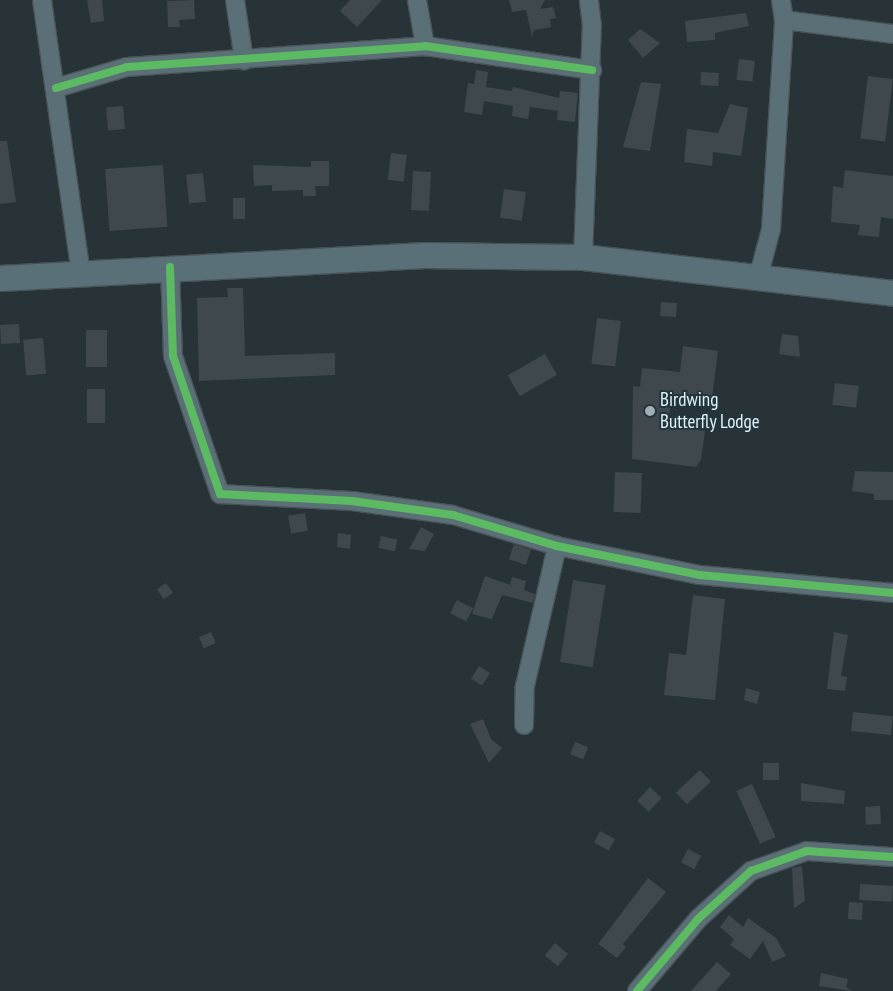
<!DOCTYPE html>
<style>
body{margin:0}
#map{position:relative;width:893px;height:991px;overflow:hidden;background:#283338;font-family:"PT Sans Narrow",sans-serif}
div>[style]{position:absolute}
.building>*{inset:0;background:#3f484c;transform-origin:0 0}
.roads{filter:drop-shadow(1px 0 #485155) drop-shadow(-1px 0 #485155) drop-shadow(0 1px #485155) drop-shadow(0 -1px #485155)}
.minor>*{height:18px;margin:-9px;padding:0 9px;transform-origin:9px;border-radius:9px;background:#5b6f77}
.secondary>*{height:25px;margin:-12.5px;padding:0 12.5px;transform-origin:12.5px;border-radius:12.5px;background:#597079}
.cycleway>*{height:8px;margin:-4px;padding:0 4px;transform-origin:4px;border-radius:4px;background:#5cba63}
.dots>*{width:14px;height:14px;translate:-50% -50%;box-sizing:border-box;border:2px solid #22363e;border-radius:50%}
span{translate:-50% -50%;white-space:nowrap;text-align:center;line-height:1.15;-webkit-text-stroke:4px #22363e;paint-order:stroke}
.poi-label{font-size:19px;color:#e5f1f7}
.left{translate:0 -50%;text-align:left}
</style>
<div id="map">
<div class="building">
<div style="clip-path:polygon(87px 0,102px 0,104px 21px,91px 23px)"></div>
<div style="clip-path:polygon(194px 0,195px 19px,179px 20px,180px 27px,168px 27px,167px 1px)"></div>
<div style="clip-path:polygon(350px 0,382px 0,357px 27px,340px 11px)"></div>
<div style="clip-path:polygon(509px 0,545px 0,540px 9px,553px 7px,556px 18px,550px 19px,551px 27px,534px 30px,532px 37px,526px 10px,512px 12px)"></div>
<div style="clip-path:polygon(746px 13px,749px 26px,715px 33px,715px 40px,687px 42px,685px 21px)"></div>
<div style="clip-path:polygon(640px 29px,660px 43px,643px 58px,628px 40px)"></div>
<div style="left:739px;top:59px;width:16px;height:21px;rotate:7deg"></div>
<div style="clip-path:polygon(476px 70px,488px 72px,486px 87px,512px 91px,513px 87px,559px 98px,560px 91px,578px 93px,575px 122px,557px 120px,558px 111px,530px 107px,528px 119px,512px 116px,513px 106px,484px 101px,482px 115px,464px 112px,468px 83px,474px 84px)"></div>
<div style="left:701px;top:72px;width:18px;height:13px;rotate:3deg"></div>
<div style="left:868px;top:76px;width:25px;height:63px;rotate:7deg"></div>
<div style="clip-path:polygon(641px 82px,661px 84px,650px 151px,623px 147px)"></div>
<div style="clip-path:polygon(730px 104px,748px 108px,741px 156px,713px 152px,712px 166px,684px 162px,687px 129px,718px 133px)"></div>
<div style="left:123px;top:106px;width:23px;height:17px;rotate:85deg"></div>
<div style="clip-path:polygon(0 141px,7px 141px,16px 202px,0 204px)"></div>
<div style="left:391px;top:153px;width:16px;height:27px;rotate:7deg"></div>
<div style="clip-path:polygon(311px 161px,329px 161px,329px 186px,315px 186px,316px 196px,303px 196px,303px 190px,272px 191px,272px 185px,254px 186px,253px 165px,311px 167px)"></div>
<div style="left:163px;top:165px;width:62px;height:58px;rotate:86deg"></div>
<div style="clip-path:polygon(845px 170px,893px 176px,893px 219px,881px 217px,879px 237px,858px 235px,860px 225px,831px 222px,833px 186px,843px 188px)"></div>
<div style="left:413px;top:171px;width:18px;height:39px;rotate:3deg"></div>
<div style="left:203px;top:173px;width:29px;height:17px;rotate:84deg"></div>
<div style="left:504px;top:189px;width:22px;height:29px;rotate:8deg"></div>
<div style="left:233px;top:198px;width:12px;height:21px"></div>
<div style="clip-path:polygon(227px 288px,243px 288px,245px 356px,335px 353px,335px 375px,199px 381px,197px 298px,228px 297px)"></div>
<div style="left:661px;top:302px;width:16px;height:14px;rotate:4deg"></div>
<div style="left:597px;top:318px;width:24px;height:46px;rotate:7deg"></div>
<div style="left:19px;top:324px;width:19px;height:19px;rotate:87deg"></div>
<div style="left:86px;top:330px;width:21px;height:37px"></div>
<div style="clip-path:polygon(782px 334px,798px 336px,800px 357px,779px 354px)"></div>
<div style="left:43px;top:338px;width:36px;height:20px;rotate:85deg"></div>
<div style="clip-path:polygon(683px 346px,718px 351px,711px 406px,671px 401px,668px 426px,705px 431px,701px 460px,696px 467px,632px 459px,633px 386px,640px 387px,642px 368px,680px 372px)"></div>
<div style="left:545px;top:354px;width:24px;height:43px;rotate:60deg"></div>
<div style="left:835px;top:383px;width:24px;height:22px;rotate:7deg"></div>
<div style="left:87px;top:389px;width:18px;height:34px"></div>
<div style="clip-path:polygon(855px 471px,893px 472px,893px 500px,874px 500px,874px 494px,852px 491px)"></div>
<div style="left:615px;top:472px;width:27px;height:40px;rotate:2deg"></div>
<div style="left:305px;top:513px;width:18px;height:17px;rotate:81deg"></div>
<div style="clip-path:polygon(421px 527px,434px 534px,425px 551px,409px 549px)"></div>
<div style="clip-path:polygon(338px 533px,351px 535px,350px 549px,337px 547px)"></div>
<div style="left:381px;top:536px;width:17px;height:12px;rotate:13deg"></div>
<div style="left:514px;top:544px;width:18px;height:16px;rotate:19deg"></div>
<div style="clip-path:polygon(485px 576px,510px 585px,512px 577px,526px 581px,524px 590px,535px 594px,533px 603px,502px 595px,492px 619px,472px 614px)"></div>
<div style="left:573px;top:580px;width:33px;height:83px;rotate:9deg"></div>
<div style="left:166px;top:583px;width:12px;height:11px;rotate:55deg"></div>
<div style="clip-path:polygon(693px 595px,725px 599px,715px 700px,664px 695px,669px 653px,686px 655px)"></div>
<div style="left:457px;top:600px;width:18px;height:15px;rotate:27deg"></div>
<div style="left:211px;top:632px;width:12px;height:13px;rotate:66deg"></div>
<div style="clip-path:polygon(834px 632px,848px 635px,841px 676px,847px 677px,845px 691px,827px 689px)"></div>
<div style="left:479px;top:666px;width:13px;height:15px;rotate:32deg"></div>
<div style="clip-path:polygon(746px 688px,760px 692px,757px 704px,744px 700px)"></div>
<div style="left:853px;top:712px;width:40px;height:19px;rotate:6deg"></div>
<div style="clip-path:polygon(483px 719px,491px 739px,502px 748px,489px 763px,470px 724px)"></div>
<div style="left:575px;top:742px;width:14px;height:13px;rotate:21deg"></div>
<div style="left:763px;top:763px;width:16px;height:17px"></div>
<div style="left:700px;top:770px;width:16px;height:33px;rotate:47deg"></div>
<div style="clip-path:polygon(801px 783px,845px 791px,844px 804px,801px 801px)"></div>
<div style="left:752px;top:784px;width:58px;height:17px;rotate:66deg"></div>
<div style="left:650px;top:787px;width:16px;height:19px;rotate:43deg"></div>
<div style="left:880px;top:806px;width:18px;height:15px;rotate:87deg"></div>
<div style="left:600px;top:831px;width:17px;height:13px;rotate:28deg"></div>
<div style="left:688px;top:849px;width:15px;height:15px;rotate:28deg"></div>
<div style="clip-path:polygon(802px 866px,805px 901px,794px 908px,792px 868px)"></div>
<div style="clip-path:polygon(648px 878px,666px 892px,623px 944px,626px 947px,617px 958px,598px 944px)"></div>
<div style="left:860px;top:884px;width:33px;height:16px;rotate:3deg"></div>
<div style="left:849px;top:902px;width:14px;height:17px;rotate:4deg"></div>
<div style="clip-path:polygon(729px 915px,743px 927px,748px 918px,776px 938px,786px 956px,772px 962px,763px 941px,750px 959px,730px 945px,734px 939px,720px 927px)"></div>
<div style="left:555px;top:943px;width:17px;height:16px;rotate:40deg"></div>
<div style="clip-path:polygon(717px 962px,731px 974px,716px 991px,691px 991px)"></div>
<div style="clip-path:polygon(821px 973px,848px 979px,846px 987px,852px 991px,819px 986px)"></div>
</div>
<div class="roads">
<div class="minor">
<div style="left:42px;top:0;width:276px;rotate:81.9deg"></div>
<div style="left:235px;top:0;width:61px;rotate:81.5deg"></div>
<div style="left:417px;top:0;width:47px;rotate:80.1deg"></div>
<div style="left:784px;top:20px;width:110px;rotate:7.3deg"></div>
<div style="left:56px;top:88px;width:74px;rotate:-16.5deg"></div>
<div style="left:127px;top:67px;width:299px;rotate:-4deg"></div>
<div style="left:425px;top:46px;width:169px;rotate:8.2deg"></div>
<div style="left:583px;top:257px;width:231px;rotate:-87.8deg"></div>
<div style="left:592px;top:26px;width:26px;rotate:-97deg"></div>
<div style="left:170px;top:267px;width:89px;rotate:88.1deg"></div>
<div style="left:173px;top:356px;width:146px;rotate:71.2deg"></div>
<div style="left:220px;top:494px;width:132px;rotate:3deg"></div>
<div style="left:352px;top:501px;width:102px;rotate:7.9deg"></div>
<div style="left:453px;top:515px;width:109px;rotate:16.6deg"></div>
<div style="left:557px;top:546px;width:146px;rotate:11.5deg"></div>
<div style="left:700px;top:575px;width:194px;rotate:5.3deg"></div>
<div style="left:758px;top:278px;width:51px;rotate:-75.1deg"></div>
<div style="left:771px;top:229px;width:209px;rotate:-86.4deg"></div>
<div style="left:784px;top:20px;width:20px;rotate:-99deg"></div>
<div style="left:524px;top:725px;width:39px;rotate:-89deg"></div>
<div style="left:525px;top:686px;width:144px;rotate:-77.1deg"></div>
<div style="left:637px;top:991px;width:94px;rotate:-49.7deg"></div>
<div style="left:698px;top:919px;width:72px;rotate:-42.2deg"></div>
<div style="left:751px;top:871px;width:59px;rotate:-19.7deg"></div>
<div style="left:807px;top:851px;width:86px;rotate:4deg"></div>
</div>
<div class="secondary">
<div style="left:0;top:278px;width:425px;rotate:-3.1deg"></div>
<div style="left:424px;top:255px;width:159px;rotate:0.7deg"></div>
<div style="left:583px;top:257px;width:312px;rotate:6.6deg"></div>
</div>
</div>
<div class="cycleway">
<div style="left:56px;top:88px;width:74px;rotate:-16.5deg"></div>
<div style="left:127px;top:67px;width:299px;rotate:-4deg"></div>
<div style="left:425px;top:46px;width:169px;rotate:8.2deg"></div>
<div style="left:170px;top:267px;width:89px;rotate:88.1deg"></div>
<div style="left:173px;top:356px;width:146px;rotate:71.2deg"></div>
<div style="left:220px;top:494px;width:132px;rotate:3deg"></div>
<div style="left:352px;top:501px;width:102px;rotate:7.9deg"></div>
<div style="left:453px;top:515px;width:109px;rotate:16.6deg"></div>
<div style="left:557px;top:546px;width:146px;rotate:11.5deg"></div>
<div style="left:700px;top:575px;width:194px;rotate:5.3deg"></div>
<div style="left:637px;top:991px;width:94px;rotate:-49.7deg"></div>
<div style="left:698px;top:919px;width:72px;rotate:-42.2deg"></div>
<div style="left:751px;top:871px;width:59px;rotate:-19.7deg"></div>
<div style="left:807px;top:851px;width:86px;rotate:4deg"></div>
</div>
<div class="dots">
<div style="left:650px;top:411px;background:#a3aeb4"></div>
</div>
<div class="poi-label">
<span class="left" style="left:660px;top:411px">Birdwing<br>Butterfly Lodge</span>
</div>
</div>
